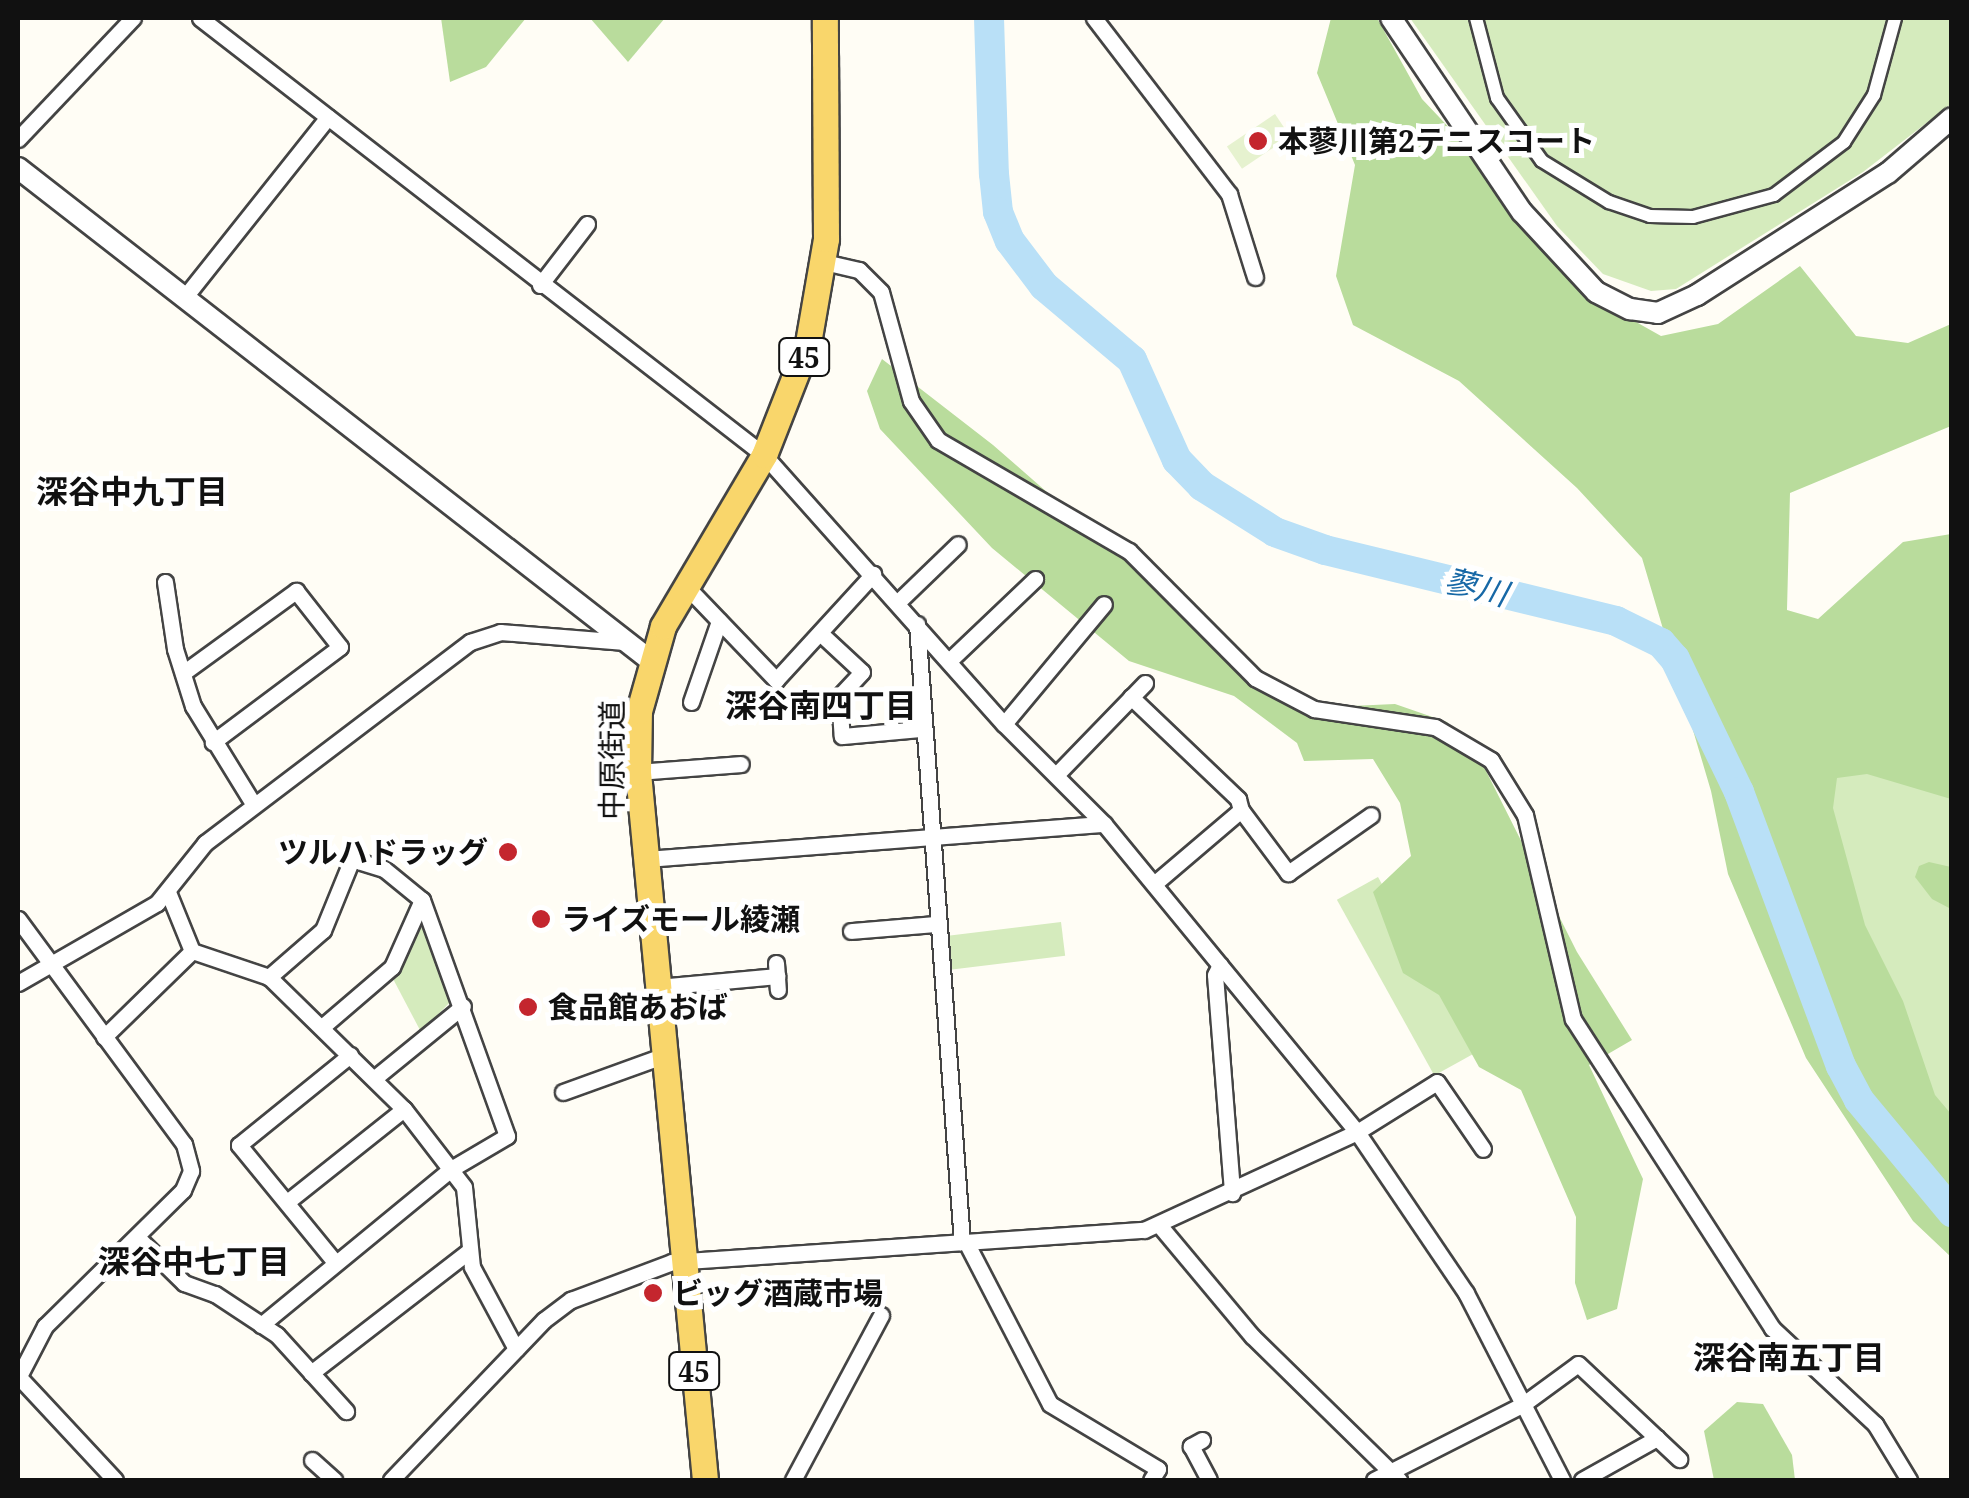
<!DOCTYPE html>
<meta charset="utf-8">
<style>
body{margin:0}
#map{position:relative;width:1969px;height:1498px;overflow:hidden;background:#fffdf5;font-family:"Noto Serif","Noto Sans JP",serif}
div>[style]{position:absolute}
.green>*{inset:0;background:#d5ebbd;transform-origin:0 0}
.forest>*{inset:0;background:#b9dc9c}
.pitch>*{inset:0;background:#e6f2cf;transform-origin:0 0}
.river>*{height:30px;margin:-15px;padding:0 15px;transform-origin:15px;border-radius:15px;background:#b9e0f7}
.roads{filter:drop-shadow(2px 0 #444) drop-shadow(-2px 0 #444) drop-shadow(0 2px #444) drop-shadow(0 -2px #444)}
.pedestrian>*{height:12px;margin:-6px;padding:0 6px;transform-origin:6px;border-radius:6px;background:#fff}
.minor>*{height:15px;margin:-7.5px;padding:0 7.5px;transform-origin:7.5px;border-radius:7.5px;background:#fff}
.tertiary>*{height:20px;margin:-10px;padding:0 10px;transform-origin:10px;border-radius:10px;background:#fff}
.primary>*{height:25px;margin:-12.5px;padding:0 12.5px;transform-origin:12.5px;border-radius:12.5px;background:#f9d66b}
.dots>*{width:28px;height:28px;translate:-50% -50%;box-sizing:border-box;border:5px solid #fff;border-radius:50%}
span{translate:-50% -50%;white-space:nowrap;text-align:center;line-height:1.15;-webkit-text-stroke:10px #fff;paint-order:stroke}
.shield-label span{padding:2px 8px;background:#fff;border:2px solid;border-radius:8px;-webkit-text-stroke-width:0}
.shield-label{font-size:28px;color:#111;font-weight:700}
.poi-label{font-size:30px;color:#111;font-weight:700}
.left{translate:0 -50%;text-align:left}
.right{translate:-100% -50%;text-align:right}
.street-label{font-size:30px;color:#111}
.neighbourhood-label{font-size:32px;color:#111;font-weight:700}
.water-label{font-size:32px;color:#1768a6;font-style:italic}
.frame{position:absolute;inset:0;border:20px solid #111;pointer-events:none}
</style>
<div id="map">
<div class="green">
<div style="clip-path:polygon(1410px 18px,1951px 18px,1951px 104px,1863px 172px,1676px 289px,1651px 291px,1603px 274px,1557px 226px)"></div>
<div style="clip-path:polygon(1734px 732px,1951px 773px,1951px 1191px)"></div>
<div style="left:1378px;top:877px;width:201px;height:47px;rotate:61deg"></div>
<div style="left:1061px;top:922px;width:34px;height:120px;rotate:83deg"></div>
<div style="clip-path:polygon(416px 928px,426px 928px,453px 999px,421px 1032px,391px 975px)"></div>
</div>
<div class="forest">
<div style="clip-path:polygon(441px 18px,526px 18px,486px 67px,450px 82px)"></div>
<div style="clip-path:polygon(590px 18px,665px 18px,628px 62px)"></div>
<div style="clip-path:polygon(1331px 18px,1377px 18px,1422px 99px,1629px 318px,1661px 336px,1718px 324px,1800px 266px,1856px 336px,1908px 343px,1951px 324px,1951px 426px,1790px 493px,1787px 610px,1818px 619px,1903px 542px,1951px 534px,1951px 799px,1867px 774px,1837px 778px,1833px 808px,1865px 925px,1903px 1001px,1935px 1095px,1951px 1114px,1951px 1257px,1913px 1221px,1806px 1058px,1728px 874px,1711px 791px,1642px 558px,1577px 488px,1459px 381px,1353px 325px,1336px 276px,1355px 165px,1317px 73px)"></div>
<div style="clip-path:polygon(882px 359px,993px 445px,1255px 674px,1329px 707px,1395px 704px,1447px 722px,1478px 755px,1577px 952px,1632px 1040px,1589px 1065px,1643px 1179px,1617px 1309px,1587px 1320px,1575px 1283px,1576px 1217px,1521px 1090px,1479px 1067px,1439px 995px,1403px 973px,1373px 892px,1411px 856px,1400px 803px,1373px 759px,1304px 761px,1297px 743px,1234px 696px,1129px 661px,992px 548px,880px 429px,867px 391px)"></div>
<div style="clip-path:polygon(1929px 862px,1951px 867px,1951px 909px,1932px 899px,1915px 877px,1919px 866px)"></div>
<div style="clip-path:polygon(1737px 1402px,1763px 1404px,1792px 1455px,1795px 1480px,1714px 1480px,1704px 1431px)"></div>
</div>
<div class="pitch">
<div style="left:1275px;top:114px;width:27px;height:58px;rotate:56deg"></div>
</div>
<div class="river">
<div style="left:989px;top:18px;width:156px;rotate:88.2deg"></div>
<div style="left:994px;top:174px;width:38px;rotate:84deg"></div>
<div style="left:998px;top:212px;width:31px;rotate:68deg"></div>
<div style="left:1010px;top:241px;width:56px;rotate:52.9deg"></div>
<div style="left:1044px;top:286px;width:115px;rotate:40.1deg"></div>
<div style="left:1132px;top:360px;width:110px;rotate:65.8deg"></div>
<div style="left:1177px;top:460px;width:36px;rotate:46deg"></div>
<div style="left:1202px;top:486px;width:86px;rotate:32.2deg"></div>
<div style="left:1275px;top:532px;width:53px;rotate:19.8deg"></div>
<div style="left:1325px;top:550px;width:300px;rotate:13.7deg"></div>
<div style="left:1616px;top:621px;width:50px;rotate:26.1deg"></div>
<div style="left:1661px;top:643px;width:21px;rotate:49deg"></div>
<div style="left:1675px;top:659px;width:148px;rotate:64.3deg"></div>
<div style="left:1739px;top:792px;width:292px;rotate:69.6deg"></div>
<div style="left:1841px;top:1066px;width:38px;rotate:62deg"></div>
<div style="left:1859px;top:1100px;width:146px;rotate:50.3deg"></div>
</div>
<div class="roads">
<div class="pedestrian">
<div style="left:1476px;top:18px;width:83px;rotate:75.3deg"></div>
<div style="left:1497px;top:98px;width:77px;rotate:54.5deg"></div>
<div style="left:1542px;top:161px;width:79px;rotate:31.5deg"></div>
<div style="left:1609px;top:202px;width:43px;rotate:18.9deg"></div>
<div style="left:1650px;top:216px;width:43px;rotate:1.3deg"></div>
<div style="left:1693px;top:217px;width:84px;rotate:-15.2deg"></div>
<div style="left:1774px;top:195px;width:88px;rotate:-37.1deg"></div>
<div style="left:1844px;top:142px;width:56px;rotate:-57.4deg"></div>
<div style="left:1874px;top:95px;width:80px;rotate:-74.7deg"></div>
</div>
<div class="minor">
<div style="left:200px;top:18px;width:713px;rotate:37.77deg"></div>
<div style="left:764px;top:455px;width:361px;rotate:48.3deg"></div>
<div style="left:1004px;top:724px;width:141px;rotate:45deg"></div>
<div style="left:1104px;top:824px;width:399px;rotate:50.6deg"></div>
<div style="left:1357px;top:1132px;width:194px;rotate:55.9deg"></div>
<div style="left:1466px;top:1293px;width:210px;rotate:62.8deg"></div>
<div style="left:1094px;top:18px;width:222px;rotate:52.5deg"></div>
<div style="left:1229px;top:194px;width:87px;rotate:72.6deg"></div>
<div style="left:18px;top:139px;width:167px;rotate:-46.5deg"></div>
<div style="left:824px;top:262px;width:36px;rotate:13deg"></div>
<div style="left:859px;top:270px;width:31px;rotate:45deg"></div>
<div style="left:881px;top:292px;width:113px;rotate:74.6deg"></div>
<div style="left:911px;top:401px;width:47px;rotate:55.3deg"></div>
<div style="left:938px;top:440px;width:221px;rotate:30.2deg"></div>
<div style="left:1129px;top:551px;width:179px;rotate:45.2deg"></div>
<div style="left:1255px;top:678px;width:67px;rotate:27.7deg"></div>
<div style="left:1314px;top:709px;width:122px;rotate:8.5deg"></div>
<div style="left:1435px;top:727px;width:65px;rotate:30.5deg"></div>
<div style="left:1491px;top:760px;width:65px;rotate:58.3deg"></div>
<div style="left:1525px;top:815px;width:210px;rotate:76.8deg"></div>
<div style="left:1573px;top:1019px;width:368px;rotate:57.2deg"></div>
<div style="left:1772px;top:1328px;width:141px;rotate:43deg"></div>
<div style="left:1875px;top:1424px;width:66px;rotate:58.7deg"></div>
<div style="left:540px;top:285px;width:77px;rotate:-52.4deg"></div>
<div style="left:184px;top:298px;width:231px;rotate:-51.5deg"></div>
<div style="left:165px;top:582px;width:68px;rotate:81.5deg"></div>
<div style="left:175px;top:649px;width:60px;rotate:72.5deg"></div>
<div style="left:193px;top:706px;width:116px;rotate:58.4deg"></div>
<div style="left:684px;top:584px;width:133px;rotate:46.2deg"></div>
<div style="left:776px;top:680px;width:144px;rotate:-47.5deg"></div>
<div style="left:898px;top:602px;width:83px;rotate:-44deg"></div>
<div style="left:917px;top:624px;width:620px;rotate:85.84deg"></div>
<div style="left:820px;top:633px;width:57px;rotate:42.9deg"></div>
<div style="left:862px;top:672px;width:34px;rotate:133deg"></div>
<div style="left:839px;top:697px;width:39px;rotate:86deg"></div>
<div style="left:842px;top:736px;width:79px;rotate:-5.1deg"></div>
<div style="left:949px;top:661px;width:119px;rotate:-43.6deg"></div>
<div style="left:183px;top:673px;width:140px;rotate:-36deg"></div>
<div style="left:296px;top:591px;width:71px;rotate:51.8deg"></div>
<div style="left:340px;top:647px;width:159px;rotate:143.2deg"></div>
<div style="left:1131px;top:697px;width:148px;rotate:43.6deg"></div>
<div style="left:1238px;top:799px;width:11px;rotate:75deg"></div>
<div style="left:691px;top:702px;width:86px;rotate:-70.9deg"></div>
<div style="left:1004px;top:724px;width:156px;rotate:-50.2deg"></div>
<div style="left:638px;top:772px;width:103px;rotate:-4.4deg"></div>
<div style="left:1056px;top:775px;width:128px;rotate:-45.9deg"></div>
<div style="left:647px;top:859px;width:458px;rotate:-4.4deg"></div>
<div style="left:1154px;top:884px;width:114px;rotate:-40.4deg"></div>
<div style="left:1241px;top:810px;width:79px;rotate:53.3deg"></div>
<div style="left:1288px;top:873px;width:101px;rotate:-34.9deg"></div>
<div style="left:168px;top:892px;width:64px;rotate:67.9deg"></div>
<div style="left:18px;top:919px;width:280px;rotate:53.6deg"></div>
<div style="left:184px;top:1144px;width:28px;rotate:75deg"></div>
<div style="left:191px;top:1171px;width:21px;rotate:113deg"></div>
<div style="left:183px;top:1190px;width:194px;rotate:135.4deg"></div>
<div style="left:45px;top:1326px;width:59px;rotate:117.4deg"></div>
<div style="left:851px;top:931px;width:86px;rotate:-4.7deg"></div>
<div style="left:192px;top:951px;width:81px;rotate:18.7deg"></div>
<div style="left:269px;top:977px;width:189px;rotate:44.4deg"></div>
<div style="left:404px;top:1109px;width:98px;rotate:52.4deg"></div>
<div style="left:464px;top:1187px;width:80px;rotate:84.3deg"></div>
<div style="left:472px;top:1267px;width:93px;rotate:61.8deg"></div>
<div style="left:776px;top:963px;width:27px;rotate:86deg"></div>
<div style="left:1220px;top:965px;width:11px;rotate:117deg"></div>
<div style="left:1215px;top:975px;width:219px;rotate:85.5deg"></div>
<div style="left:18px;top:983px;width:160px;rotate:-29.9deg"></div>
<div style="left:157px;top:903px;width:77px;rotate:-51.3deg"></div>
<div style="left:205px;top:843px;width:333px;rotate:-37.2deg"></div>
<div style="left:470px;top:642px;width:32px;rotate:-18deg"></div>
<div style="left:500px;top:632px;width:125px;rotate:4.6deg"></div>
<div style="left:658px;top:987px;width:120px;rotate:-5.3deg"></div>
<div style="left:322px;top:1027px;width:92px;rotate:-40.6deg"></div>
<div style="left:392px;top:967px;width:73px;rotate:-65.9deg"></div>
<div style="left:104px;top:1037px;width:123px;rotate:-44.3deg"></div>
<div style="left:376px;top:1077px;width:112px;rotate:-39.2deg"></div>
<div style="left:563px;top:1092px;width:109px;rotate:-19.9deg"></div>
<div style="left:287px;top:1202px;width:149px;rotate:-38.5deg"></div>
<div style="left:1160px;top:1226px;width:143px;rotate:50.1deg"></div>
<div style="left:1252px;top:1336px;width:206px;rotate:44.4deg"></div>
<div style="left:137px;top:1237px;width:66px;rotate:44.4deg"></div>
<div style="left:184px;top:1283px;width:33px;rotate:20deg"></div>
<div style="left:215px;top:1294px;width:74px;rotate:33.5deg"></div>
<div style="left:277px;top:1335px;width:103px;rotate:47.8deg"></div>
<div style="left:966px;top:1242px;width:182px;rotate:62.6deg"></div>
<div style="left:1050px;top:1404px;width:126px;rotate:31deg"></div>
<div style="left:1158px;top:1469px;width:13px;rotate:122deg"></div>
<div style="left:334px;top:1261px;width:150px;rotate:-129.3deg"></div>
<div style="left:239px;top:1145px;width:143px;rotate:-39deg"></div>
<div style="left:261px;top:1325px;width:246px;rotate:-39.4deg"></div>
<div style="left:451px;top:1169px;width:65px;rotate:-30.5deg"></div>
<div style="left:507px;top:1136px;width:251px;rotate:-109.8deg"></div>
<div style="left:422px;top:900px;width:49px;rotate:-140.8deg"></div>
<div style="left:384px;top:869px;width:34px;rotate:-163deg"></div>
<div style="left:352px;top:859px;width:77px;rotate:112.2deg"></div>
<div style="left:323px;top:930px;width:72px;rotate:139deg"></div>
<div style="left:311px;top:1373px;width:200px;rotate:-37.7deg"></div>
<div style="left:18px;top:1376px;width:142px;rotate:47deg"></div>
<div style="left:1202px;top:1440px;width:13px;rotate:151deg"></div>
<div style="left:1191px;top:1446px;width:38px;rotate:62deg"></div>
<div style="left:312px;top:1460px;width:30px;rotate:42deg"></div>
<div style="left:391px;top:1480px;width:221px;rotate:-46.3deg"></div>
<div style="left:544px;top:1320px;width:34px;rotate:-37deg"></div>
<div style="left:571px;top:1300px;width:108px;rotate:-20.6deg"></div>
<div style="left:672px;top:1262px;width:473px;rotate:-3.9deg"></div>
<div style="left:1144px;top:1230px;width:234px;rotate:-24.7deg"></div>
<div style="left:1357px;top:1132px;width:94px;rotate:-32deg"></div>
<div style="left:1437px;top:1082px;width:81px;rotate:55.5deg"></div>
<div style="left:793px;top:1480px;width:187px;rotate:-61.9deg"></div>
<div style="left:1374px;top:1480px;width:166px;rotate:-26.9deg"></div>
<div style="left:1522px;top:1405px;width:69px;rotate:-36.2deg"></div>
<div style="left:1578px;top:1364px;width:139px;rotate:43.2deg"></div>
<div style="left:1582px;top:1480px;width:86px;rotate:-29.2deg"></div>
</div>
<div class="tertiary">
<div style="left:1391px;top:18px;width:234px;rotate:56deg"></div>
<div style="left:1522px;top:212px;width:109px;rotate:47.2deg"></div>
<div style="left:1596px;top:292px;width:38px;rotate:27deg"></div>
<div style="left:1630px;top:309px;width:28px;rotate:8deg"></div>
<div style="left:1658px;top:313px;width:43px;rotate:-24.8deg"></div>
<div style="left:1697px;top:295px;width:227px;rotate:-32.6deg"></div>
<div style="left:1888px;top:173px;width:84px;rotate:-40.7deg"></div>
<div style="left:18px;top:168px;width:801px;rotate:37.9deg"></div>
</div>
<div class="primary">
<div style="left:705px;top:1480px;width:711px;rotate:-95.41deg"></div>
<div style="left:638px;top:772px;width:61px;rotate:-89.1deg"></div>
<div style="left:639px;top:711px;width:88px;rotate:-74.2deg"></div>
<div style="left:663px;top:626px;width:199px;rotate:-59.4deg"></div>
<div style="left:764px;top:455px;width:120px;rotate:-68.6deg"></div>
<div style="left:808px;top:343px;width:106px;rotate:-80.2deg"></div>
<div style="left:826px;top:239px;width:221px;rotate:-90.3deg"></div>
</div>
</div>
<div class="dots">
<div style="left:1258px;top:141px;background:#c4262e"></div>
<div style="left:508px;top:852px;background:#c4262e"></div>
<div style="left:541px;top:919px;background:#c4262e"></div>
<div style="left:528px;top:1007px;background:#c4262e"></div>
<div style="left:653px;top:1293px;background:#c4262e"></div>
</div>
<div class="shield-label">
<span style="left:804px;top:357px">45</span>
<span style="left:694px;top:1371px">45</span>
</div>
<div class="poi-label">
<span class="left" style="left:1278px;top:141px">本蓼川第2テニスコート</span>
<span class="right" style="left:488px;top:852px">ツルハドラッグ</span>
<span class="left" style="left:561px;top:919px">ライズモール綾瀬</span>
<span class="left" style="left:548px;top:1007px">食品館あおば</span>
<span class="left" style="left:673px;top:1293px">ビッグ酒蔵市場</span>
</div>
<div class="street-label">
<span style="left:612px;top:760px;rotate:-90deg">中原街道</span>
</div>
<div class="neighbourhood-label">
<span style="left:132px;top:491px">深谷中九丁目</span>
<span style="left:821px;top:705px">深谷南四丁目</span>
<span style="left:194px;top:1261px">深谷中七丁目</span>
<span style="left:1789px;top:1357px">深谷南五丁目</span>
</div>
<div class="water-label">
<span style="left:1476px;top:587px;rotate:14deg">蓼川</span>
</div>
<div class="frame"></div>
</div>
